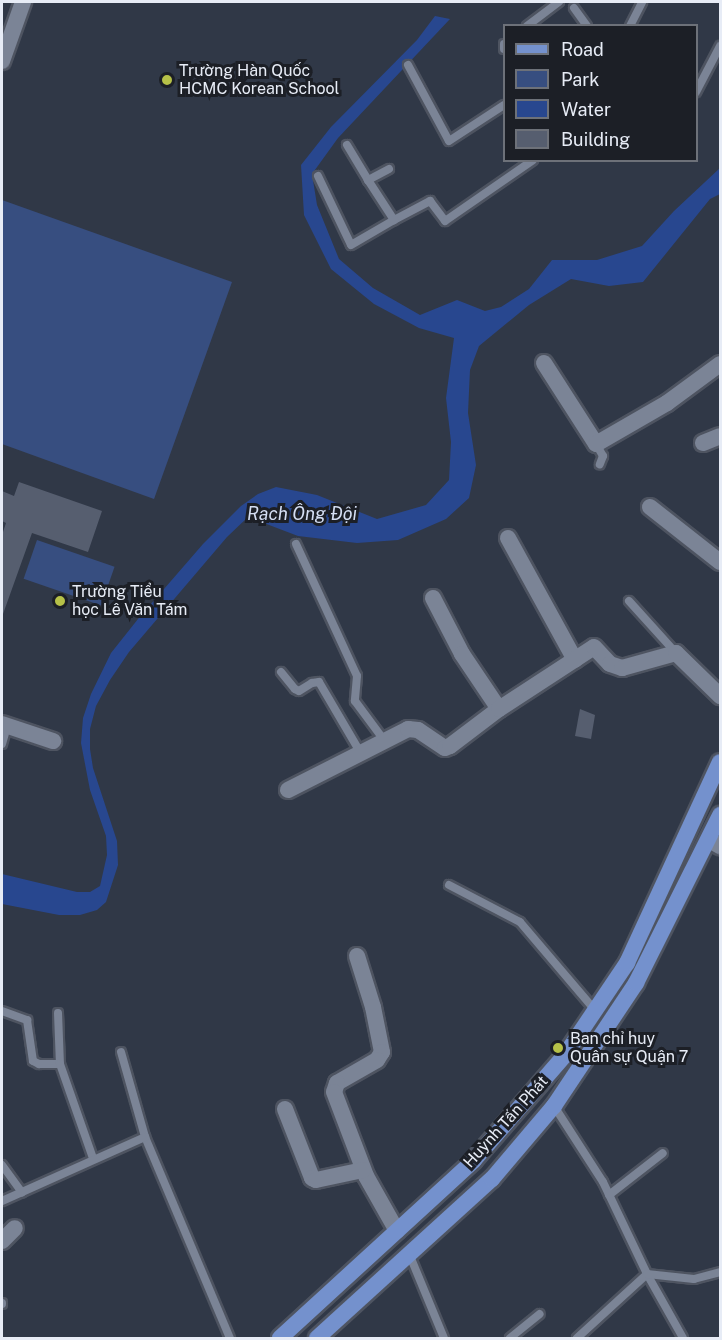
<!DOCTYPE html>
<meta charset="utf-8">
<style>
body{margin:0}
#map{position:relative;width:722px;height:1340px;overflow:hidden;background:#303847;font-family:"Public Sans",sans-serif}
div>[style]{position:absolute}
.green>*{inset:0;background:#374e80;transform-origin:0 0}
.water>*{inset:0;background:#28478f}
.building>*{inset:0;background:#565e6f}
.roads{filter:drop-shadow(2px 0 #4e5461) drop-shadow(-2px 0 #4e5461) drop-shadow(0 2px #4e5461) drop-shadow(0 -2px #4e5461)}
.service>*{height:8px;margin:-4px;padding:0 4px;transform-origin:4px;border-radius:4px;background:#7b8496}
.minor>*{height:16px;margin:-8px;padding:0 8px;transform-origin:8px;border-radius:8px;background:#7b8496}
.tertiary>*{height:16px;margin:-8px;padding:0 8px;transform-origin:8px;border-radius:8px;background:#7b8496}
.primary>*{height:16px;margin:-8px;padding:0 8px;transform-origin:8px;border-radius:8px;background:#7491cd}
.dots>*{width:16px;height:16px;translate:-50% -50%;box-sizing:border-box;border:3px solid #1c1f26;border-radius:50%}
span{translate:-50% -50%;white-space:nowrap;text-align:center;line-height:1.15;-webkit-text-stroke:6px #1c1f26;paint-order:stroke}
.poi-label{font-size:16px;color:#e7ecf6}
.left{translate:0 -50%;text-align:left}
.street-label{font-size:16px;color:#e7ecf6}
.water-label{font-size:18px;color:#d4def3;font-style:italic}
.frame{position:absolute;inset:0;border:3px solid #e7ecf6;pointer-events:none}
.legend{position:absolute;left:503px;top:24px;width:195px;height:138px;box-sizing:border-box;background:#1c1f26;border:2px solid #6d7179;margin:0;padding:8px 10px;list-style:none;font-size:18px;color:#e7ecf6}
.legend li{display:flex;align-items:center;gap:12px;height:30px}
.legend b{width:30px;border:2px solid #6d7179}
</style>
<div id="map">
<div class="green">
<div style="clip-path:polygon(2px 200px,232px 282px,154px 499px,2px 444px)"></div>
<div style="left:37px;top:540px;width:82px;height:41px;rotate:19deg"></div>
</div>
<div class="water">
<div style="clip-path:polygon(435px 16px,450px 19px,338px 138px,312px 174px,317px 205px,339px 259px,373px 288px,420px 315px,457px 300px,485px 311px,501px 307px,529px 289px,552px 260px,597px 260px,642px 246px,674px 211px,720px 168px,720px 194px,710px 199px,643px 282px,609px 286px,571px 279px,529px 305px,479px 346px,470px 370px,468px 413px,476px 465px,469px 498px,446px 519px,398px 540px,357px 543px,298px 536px,248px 517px,227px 537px,129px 652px,110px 680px,96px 706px,90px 729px,90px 749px,93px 768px,117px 841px,118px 865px,106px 902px,97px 910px,80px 915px,59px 915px,2px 904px,2px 874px,77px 892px,90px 892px,100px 886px,107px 855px,106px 836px,90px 790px,81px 743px,83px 718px,91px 694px,111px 653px,138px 619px,203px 544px,241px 506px,258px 494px,276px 487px,317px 495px,377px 519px,426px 505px,449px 480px,451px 442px,446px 398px,454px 338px,419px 328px,374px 304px,331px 269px,304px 215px,301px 165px,331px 127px,417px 40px)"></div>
</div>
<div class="building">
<div style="clip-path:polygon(19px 482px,102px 511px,88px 552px,32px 533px,3px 614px,2px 535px,6px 523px,2px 521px,2px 491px,14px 496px)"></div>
<div style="clip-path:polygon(580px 709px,595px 715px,591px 739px,575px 736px)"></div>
</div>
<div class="roads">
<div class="service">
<div style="left:574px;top:8px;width:22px;rotate:54deg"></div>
<div style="left:527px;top:26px;width:40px;rotate:-37deg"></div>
<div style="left:630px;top:26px;width:27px;rotate:-63deg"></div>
<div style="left:504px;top:44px;width:5px;rotate:90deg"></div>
<div style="left:408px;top:65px;width:86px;rotate:61.7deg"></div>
<div style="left:449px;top:141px;width:66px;rotate:-33.2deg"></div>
<div style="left:696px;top:92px;width:52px;rotate:-62.4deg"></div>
<div style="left:347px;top:145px;width:41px;rotate:59deg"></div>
<div style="left:389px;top:169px;width:24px;rotate:152deg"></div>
<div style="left:368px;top:180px;width:48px;rotate:57deg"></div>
<div style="left:394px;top:220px;width:41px;rotate:-27.8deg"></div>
<div style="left:430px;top:201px;width:25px;rotate:53deg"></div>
<div style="left:445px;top:221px;width:107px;rotate:-34.7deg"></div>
<div style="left:318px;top:176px;width:76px;rotate:64.4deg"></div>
<div style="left:351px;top:245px;width:50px;rotate:-30.2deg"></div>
<div style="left:596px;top:444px;width:14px;rotate:60deg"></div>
<div style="left:603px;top:456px;width:9px;rotate:111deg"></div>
<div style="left:296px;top:544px;width:145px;rotate:65.2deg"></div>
<div style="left:357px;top:676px;width:25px;rotate:95deg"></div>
<div style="left:355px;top:701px;width:49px;rotate:53.4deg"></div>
<div style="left:629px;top:601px;width:70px;rotate:47.9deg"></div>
<div style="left:281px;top:672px;width:22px;rotate:51deg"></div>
<div style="left:295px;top:689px;width:4px;rotate:27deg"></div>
<div style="left:299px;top:691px;width:15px;rotate:-32deg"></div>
<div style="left:312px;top:683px;width:7px;rotate:-8deg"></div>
<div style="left:319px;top:682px;width:81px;rotate:59.6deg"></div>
<div style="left:2px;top:744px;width:19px;rotate:-74deg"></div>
<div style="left:449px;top:885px;width:80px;rotate:27.5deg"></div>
<div style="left:520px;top:922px;width:116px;rotate:49.6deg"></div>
<div style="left:2px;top:1011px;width:27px;rotate:20deg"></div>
<div style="left:27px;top:1020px;width:41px;rotate:81.7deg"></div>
<div style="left:33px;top:1061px;width:7px;rotate:27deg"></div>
<div style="left:39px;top:1064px;width:21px"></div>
<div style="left:58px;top:1013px;width:51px;rotate:87.8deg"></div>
<div style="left:60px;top:1064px;width:100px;rotate:70.7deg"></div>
<div style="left:121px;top:1052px;width:88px;rotate:74.2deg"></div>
<div style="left:145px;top:1137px;width:218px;rotate:67.1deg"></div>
<div style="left:554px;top:1106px;width:90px;rotate:57.2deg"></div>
<div style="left:603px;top:1182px;width:102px;rotate:64.4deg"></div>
<div style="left:647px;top:1274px;width:73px;rotate:60.6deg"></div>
<div style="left:2px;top:1165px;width:34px;rotate:54deg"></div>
<div style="left:609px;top:1195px;width:68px;rotate:-37.9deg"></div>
<div style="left:2px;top:1201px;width:157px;rotate:-24.1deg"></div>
<div style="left:410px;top:1256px;width:89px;rotate:67.5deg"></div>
<div style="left:2px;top:1304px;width:1px;rotate:-90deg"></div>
<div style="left:510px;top:1338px;width:38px;rotate:-39deg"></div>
<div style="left:577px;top:1338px;width:95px;rotate:-42.4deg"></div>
<div style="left:647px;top:1274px;width:47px;rotate:6.1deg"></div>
<div style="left:694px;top:1279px;width:27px;rotate:-15deg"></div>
</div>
<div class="minor">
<div style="left:544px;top:363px;width:96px;rotate:57.3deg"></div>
<div style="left:596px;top:444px;width:82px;rotate:-30deg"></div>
<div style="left:667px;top:403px;width:66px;rotate:-36.3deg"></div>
<div style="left:703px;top:443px;width:18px;rotate:-22deg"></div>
<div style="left:650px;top:507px;width:89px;rotate:38.2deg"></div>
<div style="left:508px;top:538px;width:139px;rotate:61.2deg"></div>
<div style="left:433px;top:598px;width:63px;rotate:62.6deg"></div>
<div style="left:462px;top:654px;width:66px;rotate:56.1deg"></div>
<div style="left:2px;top:724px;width:54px;rotate:18.4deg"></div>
<div style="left:288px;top:790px;width:135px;rotate:-26.9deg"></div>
<div style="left:408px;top:729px;width:10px;rotate:6deg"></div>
<div style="left:418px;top:730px;width:32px;rotate:34deg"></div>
<div style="left:445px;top:748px;width:5px;rotate:-22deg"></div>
<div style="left:450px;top:746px;width:61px;rotate:-37.1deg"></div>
<div style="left:499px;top:709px;width:113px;rotate:-33.1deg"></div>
<div style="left:594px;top:647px;width:23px;rotate:47deg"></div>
<div style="left:610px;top:664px;width:13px;rotate:18deg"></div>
<div style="left:622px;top:668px;width:56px;rotate:-15.5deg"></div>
<div style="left:676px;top:653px;width:62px;rotate:44.3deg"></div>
<div style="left:709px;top:840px;width:13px;rotate:29deg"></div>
<div style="left:357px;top:956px;width:53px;rotate:72.6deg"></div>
<div style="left:373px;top:1007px;width:46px;rotate:78.7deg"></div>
<div style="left:382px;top:1052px;width:9px;rotate:122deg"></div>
<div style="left:377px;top:1060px;width:46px;rotate:150.1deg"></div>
<div style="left:337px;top:1083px;width:9px;rotate:108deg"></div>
<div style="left:334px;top:1092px;width:90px;rotate:69.1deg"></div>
<div style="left:366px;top:1176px;width:63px;rotate:60.6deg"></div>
<div style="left:285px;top:1109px;width:74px;rotate:68.6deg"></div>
<div style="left:312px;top:1178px;width:4px;rotate:27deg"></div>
<div style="left:316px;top:1180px;width:48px;rotate:-12deg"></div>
<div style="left:2px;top:1241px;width:18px;rotate:-45deg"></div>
</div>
<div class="tertiary">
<div style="left:2px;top:61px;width:63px;rotate:-70.4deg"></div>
</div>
<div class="primary">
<div style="left:280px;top:1338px;width:263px;rotate:-42.5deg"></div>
<div style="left:474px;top:1160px;width:139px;rotate:-49.1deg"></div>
<div style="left:565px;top:1055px;width:111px;rotate:-56deg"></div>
<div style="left:627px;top:963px;width:221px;rotate:-65.2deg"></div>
<div style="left:317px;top:1338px;width:236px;rotate:-42.3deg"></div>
<div style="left:492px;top:1179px;width:96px;rotate:-49.7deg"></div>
<div style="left:554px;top:1106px;width:148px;rotate:-56.3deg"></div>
<div style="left:636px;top:983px;width:188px;rotate:-63.4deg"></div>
</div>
</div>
<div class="dots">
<div style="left:167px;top:80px;background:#b6c148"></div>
<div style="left:60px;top:601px;background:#b6c148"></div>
<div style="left:558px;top:1048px;background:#b6c148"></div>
</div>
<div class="poi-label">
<span class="left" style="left:179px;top:80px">Trường Hàn Quốc<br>HCMC Korean School</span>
<span class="left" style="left:72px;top:601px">Trường Tiểu<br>học Lê Văn Tám</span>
<span class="left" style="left:570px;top:1048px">Ban chỉ huy<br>Quân sự Quận 7</span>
</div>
<div class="street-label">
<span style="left:506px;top:1122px;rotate:-48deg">Huỳnh Tấn Phát</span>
</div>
<div class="water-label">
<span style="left:302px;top:514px">Rạch Ông Đội</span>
</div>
<div class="frame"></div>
<ul class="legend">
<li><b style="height:8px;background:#7491cd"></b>Road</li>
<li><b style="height:16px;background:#374e80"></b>Park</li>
<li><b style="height:16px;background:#28478f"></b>Water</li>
<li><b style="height:16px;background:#565e6f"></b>Building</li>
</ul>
</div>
